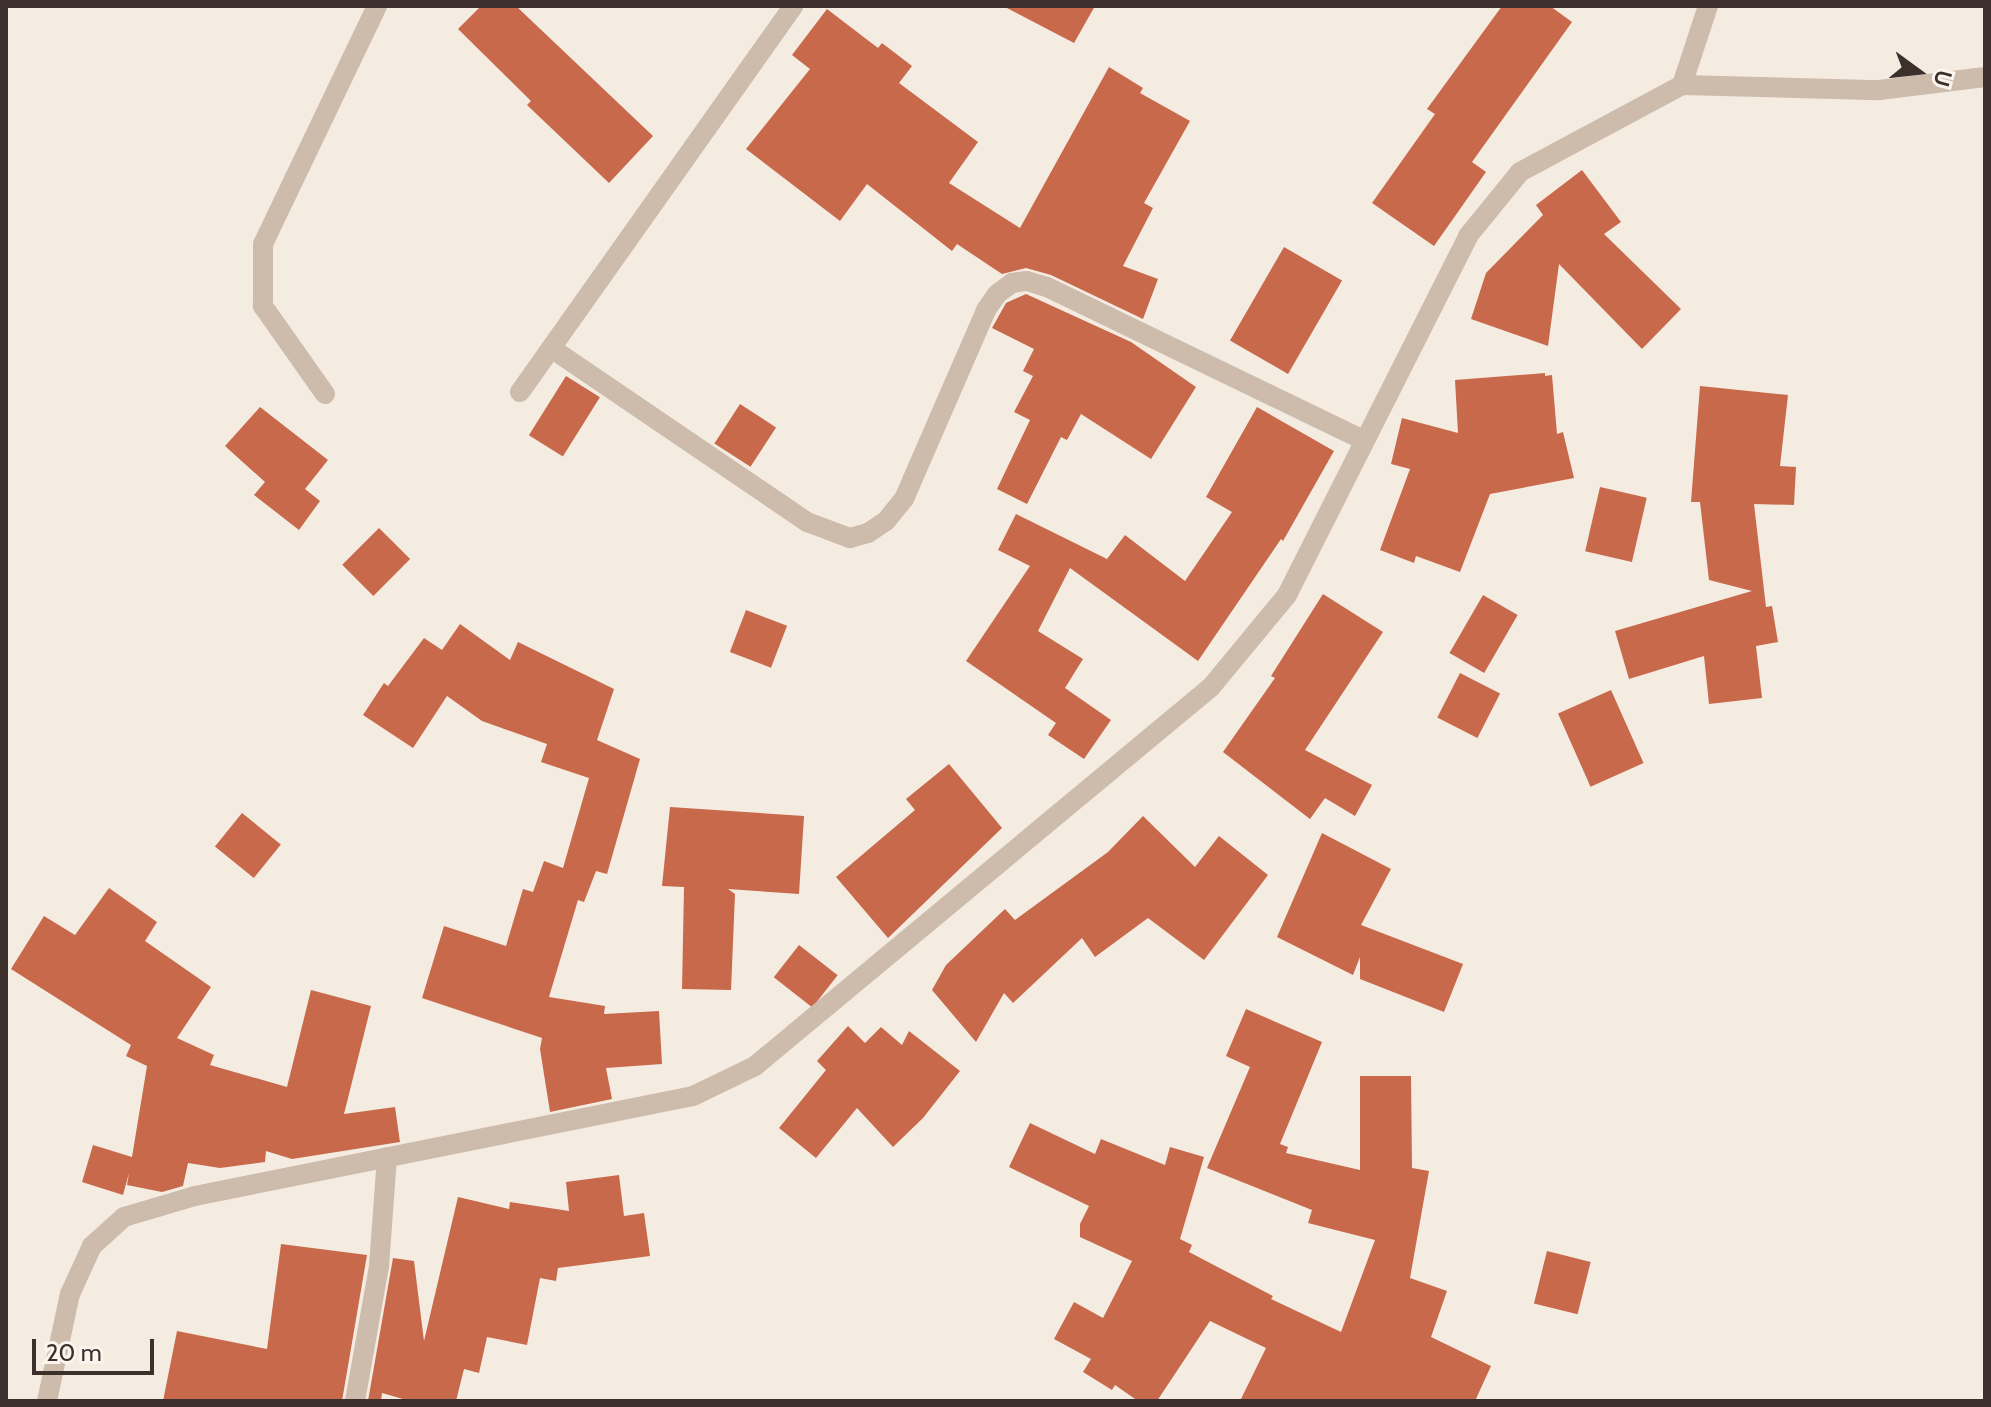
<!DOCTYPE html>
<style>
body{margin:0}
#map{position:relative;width:1991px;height:1407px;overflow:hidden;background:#f4ebe1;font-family:Cabin,sans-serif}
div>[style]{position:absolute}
.building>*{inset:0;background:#c8694b;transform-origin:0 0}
.minor>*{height:20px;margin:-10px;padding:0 10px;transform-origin:10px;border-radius:10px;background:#cdbbac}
span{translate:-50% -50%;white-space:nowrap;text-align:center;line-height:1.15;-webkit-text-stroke:7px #fbf5ee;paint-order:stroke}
.frame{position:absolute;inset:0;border:8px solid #3b302b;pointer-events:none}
.north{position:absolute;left:1879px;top:32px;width:80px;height:80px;-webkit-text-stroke:6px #fbf5ee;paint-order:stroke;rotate:105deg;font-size:22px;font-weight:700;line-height:32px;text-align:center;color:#3b302b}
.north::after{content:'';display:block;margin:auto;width:28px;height:36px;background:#3b302b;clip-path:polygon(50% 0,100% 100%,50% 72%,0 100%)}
.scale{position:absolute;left:32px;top:1339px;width:122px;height:36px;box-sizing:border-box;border:4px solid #3b302b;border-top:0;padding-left:10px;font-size:24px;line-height:28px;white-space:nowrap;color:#3b302b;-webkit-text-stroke:6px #fbf5ee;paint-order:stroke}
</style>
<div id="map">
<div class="building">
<div style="clip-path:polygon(481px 6px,516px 6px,653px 136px,609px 183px,527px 105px,531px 101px,458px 29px)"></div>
<div style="clip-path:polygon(1003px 6px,1095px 6px,1074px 43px)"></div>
<div style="clip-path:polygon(1502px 6px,1550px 6px,1572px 22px,1472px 162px,1486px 172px,1434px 246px,1372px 203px,1435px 114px,1427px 109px)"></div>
<div style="clip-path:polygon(827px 9px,878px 48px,882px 43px,912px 66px,899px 83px,978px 142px,949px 183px,1020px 228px,1109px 67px,1143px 88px,1140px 93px,1190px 121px,1144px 203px,1153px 208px,1123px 266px,1158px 279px,1143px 319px,1051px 275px,1026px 268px,1002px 274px,957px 244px,952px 251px,867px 184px,840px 221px,746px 149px,810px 69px,792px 55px)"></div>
<div style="clip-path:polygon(1582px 170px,1621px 222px,1604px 234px,1681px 309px,1642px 349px,1559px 264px,1548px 346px,1471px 319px,1486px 273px,1543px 215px,1536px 205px)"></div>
<div style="left:1284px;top:247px;width:67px;height:108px;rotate:30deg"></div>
<div style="clip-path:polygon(1026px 294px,1131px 342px,1196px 387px,1151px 459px,1081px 414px,1067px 440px,1061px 437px,1027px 504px,997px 489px,1030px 420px,1014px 412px,1033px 376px,1023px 371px,1034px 349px,992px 328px,1006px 303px)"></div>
<div style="clip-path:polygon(1545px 373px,1545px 376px,1552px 375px,1557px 434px,1563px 432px,1574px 478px,1490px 494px,1460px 572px,1416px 556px,1414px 563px,1380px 550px,1410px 469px,1391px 464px,1402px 418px,1458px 433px,1455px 380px)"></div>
<div style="left:566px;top:376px;width:40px;height:70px;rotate:32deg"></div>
<div style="clip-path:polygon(1700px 386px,1788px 395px,1780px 466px,1796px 467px,1794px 505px,1754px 504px,1766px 607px,1772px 606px,1778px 642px,1756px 646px,1762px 698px,1709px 704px,1704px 656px,1629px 679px,1615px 631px,1752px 591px,1709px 580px,1700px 502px,1691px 502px)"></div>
<div style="left:740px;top:404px;width:43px;height:47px;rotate:33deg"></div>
<div style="clip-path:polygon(260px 407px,328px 460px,305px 489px,320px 501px,299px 530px,254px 495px,265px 482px,225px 446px)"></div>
<div style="clip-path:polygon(1257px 407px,1334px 451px,1283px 541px,1281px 539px,1198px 661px,1070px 568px,1038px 631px,1083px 659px,1065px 688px,1111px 720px,1084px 759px,1048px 735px,1056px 723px,966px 661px,1030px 566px,998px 550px,1016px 514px,1107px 559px,1125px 535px,1185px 581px,1232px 512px,1206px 497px)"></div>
<div style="left:1600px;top:487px;width:48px;height:66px;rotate:13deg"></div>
<div style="left:379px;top:528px;width:44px;height:52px;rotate:45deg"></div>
<div style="clip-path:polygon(1323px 594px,1383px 632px,1305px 750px,1372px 785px,1355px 816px,1325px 798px,1310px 819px,1223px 752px,1275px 678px,1271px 676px)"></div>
<div style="left:1483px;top:595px;width:40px;height:67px;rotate:30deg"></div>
<div style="left:746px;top:610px;width:44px;height:45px;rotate:21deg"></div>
<div style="clip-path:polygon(460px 624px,510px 660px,518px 642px,614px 689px,597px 740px,640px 759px,607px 874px,596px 871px,584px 902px,578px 900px,549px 997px,605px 1006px,604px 1014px,659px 1011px,662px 1064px,606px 1068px,612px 1099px,550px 1112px,540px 1049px,542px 1038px,422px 998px,444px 926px,506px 946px,523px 889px,533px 892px,544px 861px,563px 868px,589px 778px,541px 762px,547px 744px,482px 721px,447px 696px,413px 748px,363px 715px,384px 683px,388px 686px,424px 638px,442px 650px)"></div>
<div style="left:1460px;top:673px;width:45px;height:50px;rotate:27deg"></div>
<div style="left:1611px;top:690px;width:80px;height:58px;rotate:66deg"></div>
<div style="clip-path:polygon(949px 764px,1002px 828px,888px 938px,836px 877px,915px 810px,906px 799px)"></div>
<div style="clip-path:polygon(670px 807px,804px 816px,799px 894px,728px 889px,735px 894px,731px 990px,682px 989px,684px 887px,662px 886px)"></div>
<div style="left:242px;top:813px;width:50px;height:43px;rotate:39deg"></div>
<div style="clip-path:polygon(1143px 816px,1195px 867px,1219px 836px,1268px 875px,1204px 960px,1148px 918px,1095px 957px,1082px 938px,1013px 1003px,1004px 993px,976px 1042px,932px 990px,946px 965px,1005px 909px,1015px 920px,1108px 852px)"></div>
<div style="clip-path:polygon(1322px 833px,1391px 869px,1361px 925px,1463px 964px,1444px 1012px,1360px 979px,1360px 957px,1353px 975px,1277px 937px)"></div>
<div style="clip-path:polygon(109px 888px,157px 922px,145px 941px,211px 987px,177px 1038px,214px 1055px,210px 1065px,287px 1087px,311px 990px,371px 1006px,344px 1114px,395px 1107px,400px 1142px,292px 1159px,266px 1151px,265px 1162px,220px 1168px,188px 1163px,183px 1186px,162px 1192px,127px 1185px,129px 1173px,123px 1195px,82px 1182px,93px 1145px,132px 1157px,147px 1066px,126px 1056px,131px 1045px,11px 969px,44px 916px,75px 935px)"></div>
<div style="left:799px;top:945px;width:49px;height:41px;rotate:38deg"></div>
<div style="clip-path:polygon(1246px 1009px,1322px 1042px,1280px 1144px,1288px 1147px,1286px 1153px,1360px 1170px,1360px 1076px,1411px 1076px,1412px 1168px,1429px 1171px,1410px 1278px,1447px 1291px,1431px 1337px,1491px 1366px,1475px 1401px,1240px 1401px,1266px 1348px,1210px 1321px,1157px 1401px,1138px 1401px,1115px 1385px,1112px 1390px,1083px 1372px,1091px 1359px,1054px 1339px,1074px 1302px,1103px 1318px,1132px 1261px,1080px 1237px,1080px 1224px,1089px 1206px,1009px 1167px,1030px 1123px,1095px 1154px,1101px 1139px,1165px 1165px,1170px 1147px,1204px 1157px,1180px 1239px,1192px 1245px,1189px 1252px,1273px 1296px,1271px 1299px,1341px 1332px,1375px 1240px,1308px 1223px,1312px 1210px,1207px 1168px,1250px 1067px,1226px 1056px)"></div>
<div style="clip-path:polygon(848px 1026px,865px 1043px,881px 1027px,902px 1045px,909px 1031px,960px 1071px,923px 1118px,893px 1147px,857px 1108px,816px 1158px,779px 1128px,826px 1070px,817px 1061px)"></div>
<div style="clip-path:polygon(619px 1175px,624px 1216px,644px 1213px,650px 1256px,558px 1268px,556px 1281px,540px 1278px,527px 1345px,487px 1337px,479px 1373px,464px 1369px,456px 1401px,410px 1401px,382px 1393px,381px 1401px,368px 1401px,393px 1258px,414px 1261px,424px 1341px,458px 1197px,509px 1209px,510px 1202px,569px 1211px,566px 1182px)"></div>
<div style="clip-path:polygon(281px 1244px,367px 1255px,342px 1401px,163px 1401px,177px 1331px,267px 1349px)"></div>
<div style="left:1547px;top:1251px;width:45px;height:54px;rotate:14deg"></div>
</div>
<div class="minor">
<div style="left:1682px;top:85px;width:83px;rotate:-71.8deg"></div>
<div style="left:551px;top:348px;width:310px;rotate:34.2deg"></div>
<div style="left:807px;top:522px;width:46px;rotate:20.4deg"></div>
<div style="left:850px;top:538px;width:19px;rotate:-16deg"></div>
<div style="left:868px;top:533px;width:22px;rotate:-34deg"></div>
<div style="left:886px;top:521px;width:28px;rotate:-51deg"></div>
<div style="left:904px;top:499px;width:206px;rotate:-66.5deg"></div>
<div style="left:986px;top:310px;width:19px;rotate:-55deg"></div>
<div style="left:997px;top:294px;width:19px;rotate:-36deg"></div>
<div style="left:1012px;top:283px;width:15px;rotate:-8deg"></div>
<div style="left:1027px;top:281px;width:21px;rotate:17deg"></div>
<div style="left:1047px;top:287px;width:352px;rotate:25.8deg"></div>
<div style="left:520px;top:392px;width:473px;rotate:-54.7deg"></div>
<div style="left:325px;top:394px;width:108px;rotate:-125.2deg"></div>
<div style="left:263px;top:306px;width:62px;rotate:-90deg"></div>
<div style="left:263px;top:244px;width:264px;rotate:-64.4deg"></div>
<div style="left:47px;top:1401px;width:109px;rotate:-77.9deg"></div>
<div style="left:70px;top:1294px;width:53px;rotate:-65.4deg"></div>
<div style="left:92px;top:1246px;width:43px;rotate:-42.2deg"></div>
<div style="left:124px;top:1217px;width:74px;rotate:-16.5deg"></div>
<div style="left:195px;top:1196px;width:508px;rotate:-11.35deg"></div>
<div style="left:693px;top:1096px;width:69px;rotate:-25.8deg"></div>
<div style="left:755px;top:1066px;width:593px;rotate:-39.73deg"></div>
<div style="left:1211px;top:687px;width:119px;rotate:-50.4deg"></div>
<div style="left:1287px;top:595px;width:402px;rotate:-63.2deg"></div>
<div style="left:1468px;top:236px;width:82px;rotate:-50.9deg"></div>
<div style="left:1520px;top:172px;width:184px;rotate:-28.2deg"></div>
<div style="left:1682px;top:85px;width:197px;rotate:1.5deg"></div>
<div style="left:1879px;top:90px;width:107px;rotate:-7deg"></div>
<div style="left:355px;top:1401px;width:137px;rotate:-79.9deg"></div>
<div style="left:379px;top:1266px;width:109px;rotate:-85.8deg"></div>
</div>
<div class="frame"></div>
<div class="north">U</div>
<div class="scale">20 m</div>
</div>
